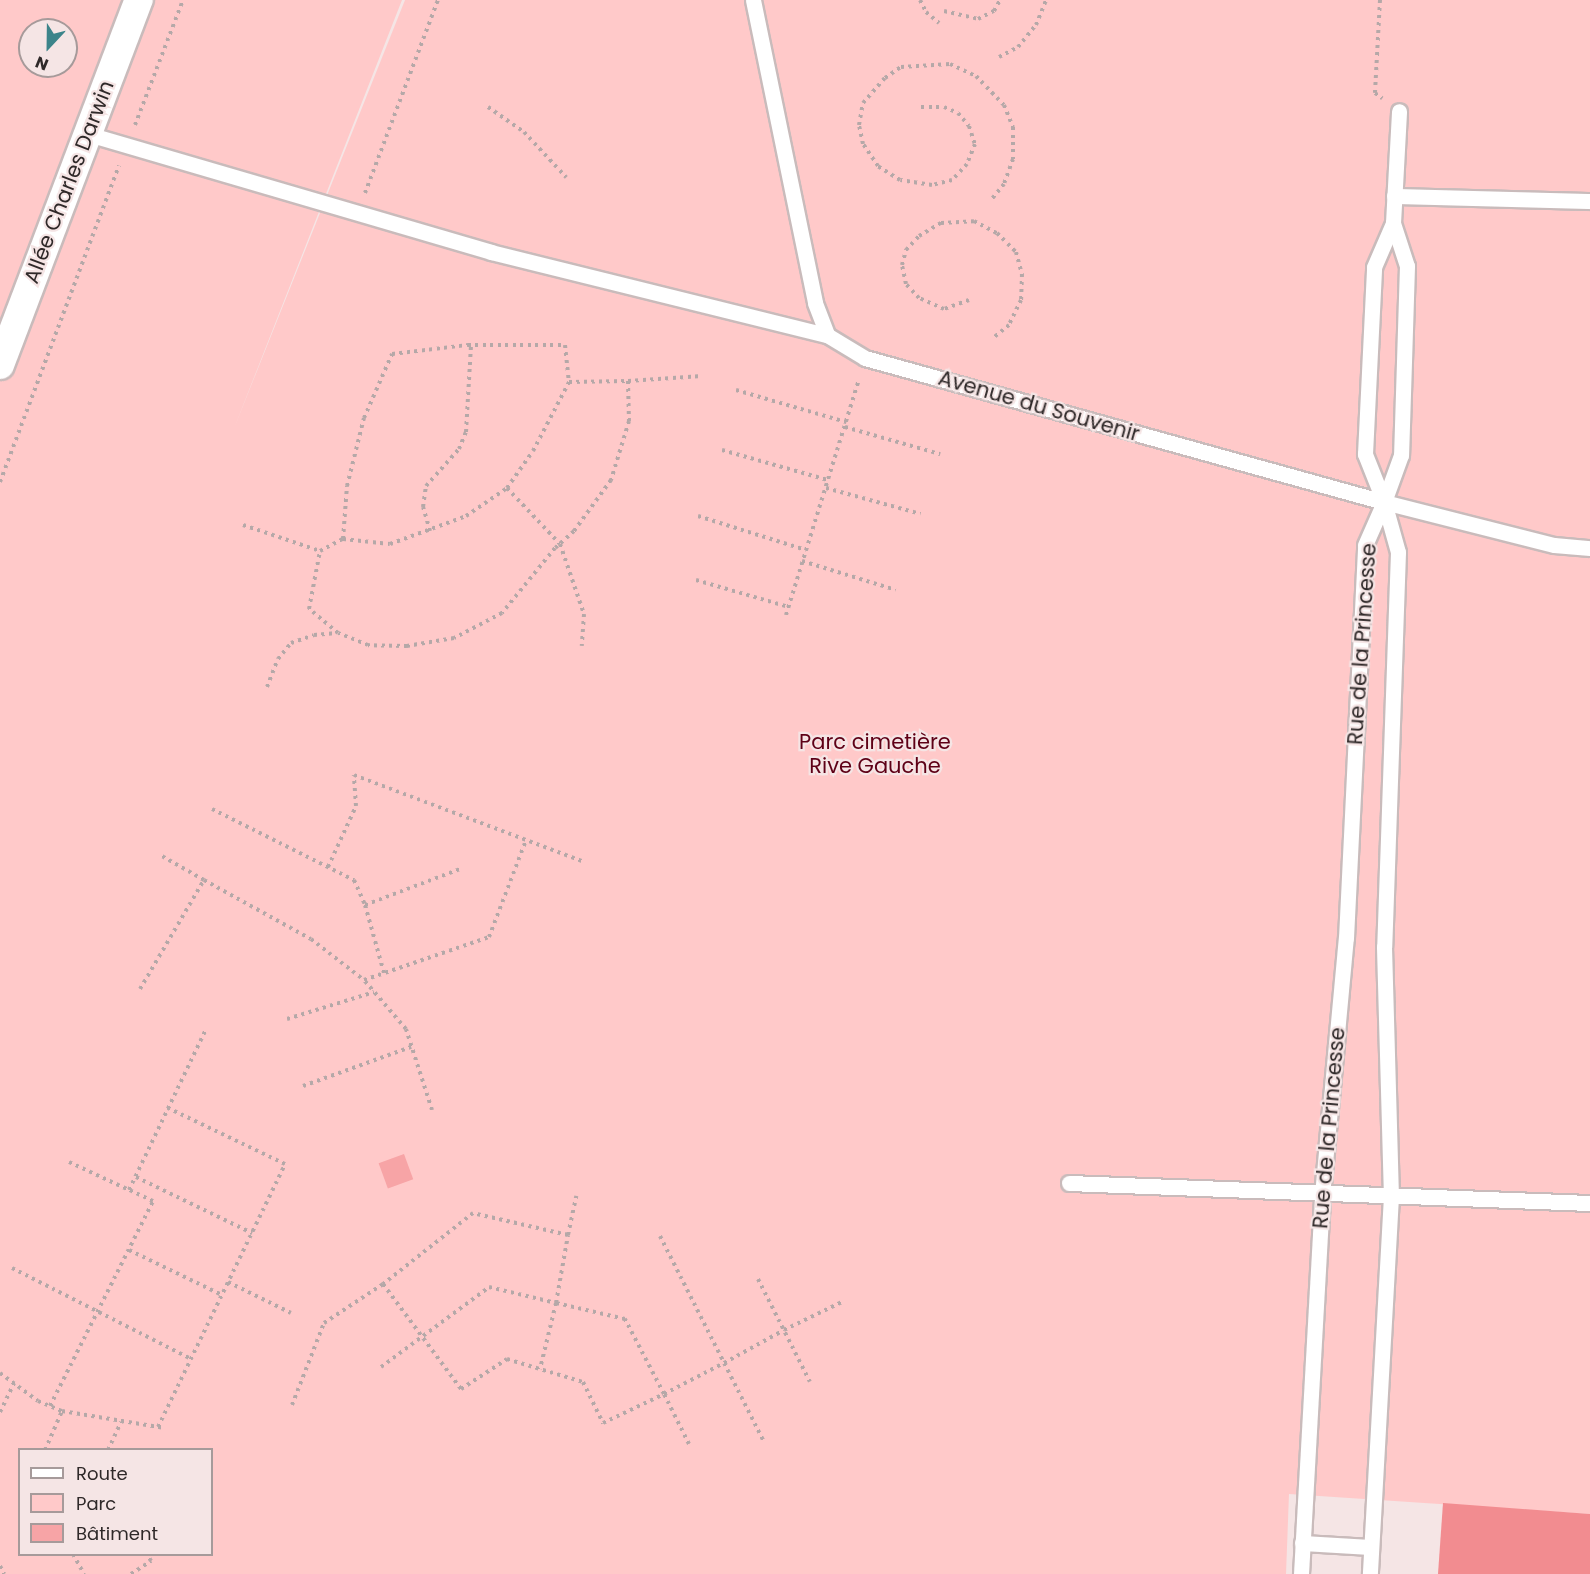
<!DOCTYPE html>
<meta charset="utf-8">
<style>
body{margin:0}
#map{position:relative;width:1590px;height:1574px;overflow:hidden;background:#f5e5e5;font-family:Poppins,sans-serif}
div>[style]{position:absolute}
.green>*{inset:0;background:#ffc9c9}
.forest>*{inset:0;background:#f28c90}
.building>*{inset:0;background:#f7a4a6;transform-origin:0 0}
.path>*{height:4px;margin-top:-2px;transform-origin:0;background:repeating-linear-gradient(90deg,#b5a8a8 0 3px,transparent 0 7.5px)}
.roads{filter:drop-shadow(2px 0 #c9bbbb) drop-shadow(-2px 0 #c9bbbb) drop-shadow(0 2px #c9bbbb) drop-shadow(0 -2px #c9bbbb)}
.lane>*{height:15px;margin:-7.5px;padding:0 7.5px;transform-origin:7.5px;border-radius:7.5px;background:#fff}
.street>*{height:28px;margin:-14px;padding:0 14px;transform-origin:14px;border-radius:14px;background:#fff}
span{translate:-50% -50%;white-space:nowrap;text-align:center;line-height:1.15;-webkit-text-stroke:4.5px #f5e5e5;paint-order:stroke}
.street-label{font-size:21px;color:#2f2929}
.park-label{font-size:21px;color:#5e0016}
.legend{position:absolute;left:18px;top:1448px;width:195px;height:108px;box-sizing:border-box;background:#f5e5e5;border:2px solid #a69a9a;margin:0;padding:8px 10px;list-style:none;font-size:18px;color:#2f2929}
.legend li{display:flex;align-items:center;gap:12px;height:30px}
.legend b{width:30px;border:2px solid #a69a9a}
.north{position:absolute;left:18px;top:18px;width:60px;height:60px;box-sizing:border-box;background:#f5e5e5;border:2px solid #a69a9a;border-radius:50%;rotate:202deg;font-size:16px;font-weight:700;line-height:24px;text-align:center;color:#2f2929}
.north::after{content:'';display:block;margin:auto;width:21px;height:27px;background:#3c848a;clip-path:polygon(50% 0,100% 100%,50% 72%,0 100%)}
</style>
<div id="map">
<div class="green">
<div style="clip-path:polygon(evenodd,0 0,402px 0,233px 431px,405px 0,1590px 0,1590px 1514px,1289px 1494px,1286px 1574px,0 1574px,0 0,30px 30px,66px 30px,66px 66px,30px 66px,30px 30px,0 0,20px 1450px,212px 1450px,212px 1554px,20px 1554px,20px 1450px)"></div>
</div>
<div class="forest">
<div style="clip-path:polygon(1443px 1503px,1590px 1514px,1590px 1574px,1438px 1574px)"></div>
</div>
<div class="building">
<div style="left:404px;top:1154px;width:27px;height:27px;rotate:70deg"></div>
</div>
<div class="path">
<div style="left:920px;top:0;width:13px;rotate:63deg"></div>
<div style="left:926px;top:12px;width:17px;rotate:40deg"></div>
<div style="left:1380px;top:0;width:93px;rotate:93.1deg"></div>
<div style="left:1375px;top:93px;width:9px;rotate:36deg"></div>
<div style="left:944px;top:11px;width:35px;rotate:13deg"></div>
<div style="left:978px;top:19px;width:18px;rotate:-27deg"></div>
<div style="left:994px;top:11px;width:13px;rotate:-61deg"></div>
<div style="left:999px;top:57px;width:21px;rotate:-28deg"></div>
<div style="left:1018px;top:47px;width:28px;rotate:-51deg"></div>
<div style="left:1036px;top:25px;width:27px;rotate:-68deg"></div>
<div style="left:488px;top:107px;width:44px;rotate:34.8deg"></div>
<div style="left:524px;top:132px;width:62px;rotate:47deg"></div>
<div style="left:921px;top:107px;width:23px"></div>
<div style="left:944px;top:107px;width:15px;rotate:23deg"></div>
<div style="left:958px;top:113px;width:17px;rotate:50deg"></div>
<div style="left:969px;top:126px;width:19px;rotate:72deg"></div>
<div style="left:975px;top:144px;width:22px;rotate:112deg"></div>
<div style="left:967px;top:164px;width:22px;rotate:133deg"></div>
<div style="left:952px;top:180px;width:21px;rotate:166deg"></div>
<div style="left:932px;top:185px;width:32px;rotate:-171deg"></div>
<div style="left:900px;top:180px;width:26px;rotate:-148deg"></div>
<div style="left:878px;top:166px;width:27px;rotate:-124deg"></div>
<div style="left:863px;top:144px;width:19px;rotate:-102deg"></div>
<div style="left:859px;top:125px;width:22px;rotate:-80deg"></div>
<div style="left:863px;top:103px;width:33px;rotate:-49deg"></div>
<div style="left:885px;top:78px;width:19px;rotate:-35deg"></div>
<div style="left:901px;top:67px;width:49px;rotate:-3.5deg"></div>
<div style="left:950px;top:64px;width:29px;rotate:25deg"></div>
<div style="left:976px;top:76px;width:40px;rotate:46deg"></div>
<div style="left:1004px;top:105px;width:24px;rotate:68deg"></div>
<div style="left:1013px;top:127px;width:32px;rotate:90deg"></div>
<div style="left:1013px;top:159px;width:27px;rotate:110deg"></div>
<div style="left:1004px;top:184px;width:22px;rotate:129deg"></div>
<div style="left:135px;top:125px;width:134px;rotate:-69deg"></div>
<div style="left:365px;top:193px;width:206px;rotate:-69.3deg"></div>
<div style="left:969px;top:300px;width:27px;rotate:160deg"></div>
<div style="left:944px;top:309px;width:27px;rotate:-156deg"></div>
<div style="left:919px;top:298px;width:19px;rotate:-133deg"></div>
<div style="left:906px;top:284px;width:19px;rotate:-102deg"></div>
<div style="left:902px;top:265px;width:16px;rotate:-75deg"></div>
<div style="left:906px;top:250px;width:19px;rotate:-47deg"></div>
<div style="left:919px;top:236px;width:26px;rotate:-31deg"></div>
<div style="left:941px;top:223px;width:33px;rotate:-3deg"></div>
<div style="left:974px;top:221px;width:26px;rotate:28deg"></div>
<div style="left:997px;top:233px;width:27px;rotate:45deg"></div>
<div style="left:1016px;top:252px;width:23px;rotate:75deg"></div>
<div style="left:1022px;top:274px;width:26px;rotate:92deg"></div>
<div style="left:1021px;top:300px;width:28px;rotate:116deg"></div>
<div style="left:1009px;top:325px;width:21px;rotate:141deg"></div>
<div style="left:628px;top:381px;width:74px;rotate:-3.9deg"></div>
<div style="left:736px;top:390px;width:115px;rotate:16.2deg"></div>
<div style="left:845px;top:427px;width:99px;rotate:15.9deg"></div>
<div style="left:722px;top:450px;width:110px;rotate:15.8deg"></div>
<div style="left:0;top:482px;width:338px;rotate:-69.4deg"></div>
<div style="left:507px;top:488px;width:77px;rotate:46.6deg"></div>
<div style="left:560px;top:544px;width:74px;rotate:71.1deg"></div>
<div style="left:584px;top:614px;width:32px;rotate:94deg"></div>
<div style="left:826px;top:488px;width:98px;rotate:15.3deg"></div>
<div style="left:698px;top:516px;width:113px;rotate:17.5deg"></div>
<div style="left:243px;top:525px;width:81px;rotate:18.7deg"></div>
<div style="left:320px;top:551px;width:26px;rotate:-28deg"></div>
<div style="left:343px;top:539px;width:53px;rotate:-85.7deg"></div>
<div style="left:347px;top:486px;width:70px;rotate:-76deg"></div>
<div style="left:364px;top:418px;width:70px;rotate:-66.4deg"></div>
<div style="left:392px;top:354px;width:77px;rotate:-6.8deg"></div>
<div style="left:468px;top:345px;width:97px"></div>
<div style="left:565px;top:345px;width:37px;rotate:84deg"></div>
<div style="left:569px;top:382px;width:59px;rotate:-1deg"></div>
<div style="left:628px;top:381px;width:40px;rotate:88.6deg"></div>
<div style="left:629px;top:421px;width:62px;rotate:107deg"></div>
<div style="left:611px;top:480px;width:63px;rotate:126deg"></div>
<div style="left:574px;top:531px;width:25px;rotate:138deg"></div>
<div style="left:555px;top:548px;width:84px;rotate:129.2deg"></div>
<div style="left:502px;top:613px;width:54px;rotate:152.5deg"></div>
<div style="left:454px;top:638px;width:48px;rotate:170.3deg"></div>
<div style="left:407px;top:646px;width:39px;rotate:-179deg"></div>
<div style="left:368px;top:645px;width:32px;rotate:-158deg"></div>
<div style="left:338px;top:633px;width:38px;rotate:-140deg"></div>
<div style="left:309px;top:609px;width:59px;rotate:-79.3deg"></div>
<div style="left:430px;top:531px;width:25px;rotate:-106deg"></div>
<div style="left:423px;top:507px;width:21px;rotate:-82deg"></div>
<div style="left:426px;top:486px;width:50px;rotate:-48.3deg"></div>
<div style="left:459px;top:449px;width:18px;rotate:-68deg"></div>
<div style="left:466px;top:432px;width:87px;rotate:-86.7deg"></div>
<div style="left:343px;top:539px;width:47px;rotate:6.1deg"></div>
<div style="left:390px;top:544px;width:81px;rotate:-20.2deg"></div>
<div style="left:466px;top:516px;width:50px;rotate:-34.3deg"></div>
<div style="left:507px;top:488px;width:45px;rotate:-54.9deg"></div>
<div style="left:533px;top:451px;width:78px;rotate:-62.4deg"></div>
<div style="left:802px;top:561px;width:98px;rotate:17.1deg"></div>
<div style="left:696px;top:580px;width:97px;rotate:16.2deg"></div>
<div style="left:786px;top:615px;width:247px;rotate:-72.8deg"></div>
<div style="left:267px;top:687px;width:30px;rotate:-69deg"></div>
<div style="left:278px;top:659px;width:21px;rotate:-51deg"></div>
<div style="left:291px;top:643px;width:24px;rotate:-19deg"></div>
<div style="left:314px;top:635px;width:23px;rotate:-5deg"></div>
<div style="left:212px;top:809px;width:159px;rotate:26.6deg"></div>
<div style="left:354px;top:880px;width:27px;rotate:66deg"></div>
<div style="left:328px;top:867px;width:67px;rotate:-65.3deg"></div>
<div style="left:356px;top:806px;width:31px;rotate:-94deg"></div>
<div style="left:354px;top:775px;width:246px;rotate:20.7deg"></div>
<div style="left:204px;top:880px;width:122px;rotate:28.9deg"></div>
<div style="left:311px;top:939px;width:67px;rotate:37.7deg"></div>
<div style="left:384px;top:973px;width:71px;rotate:-105.6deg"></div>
<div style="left:365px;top:905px;width:102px;rotate:-20.8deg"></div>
<div style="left:140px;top:989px;width:126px;rotate:-59.6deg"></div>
<div style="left:204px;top:880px;width:51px;rotate:-150.4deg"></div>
<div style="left:287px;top:1019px;width:91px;rotate:-17.2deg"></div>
<div style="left:303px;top:1086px;width:115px;rotate:-19.9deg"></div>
<div style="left:432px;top:1110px;width:85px;rotate:-107.8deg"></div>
<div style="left:406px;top:1029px;width:65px;rotate:-130.6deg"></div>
<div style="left:364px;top:980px;width:132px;rotate:-19deg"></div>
<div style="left:489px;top:937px;width:104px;rotate:-69.1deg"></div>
<div style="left:69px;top:1162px;width:66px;rotate:25deg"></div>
<div style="left:136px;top:1177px;width:129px;rotate:25.8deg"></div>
<div style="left:568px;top:1235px;width:40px;rotate:-78deg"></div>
<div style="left:660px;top:1236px;width:229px;rotate:63.2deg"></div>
<div style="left:129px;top:1250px;width:103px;rotate:25.8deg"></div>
<div style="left:12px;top:1268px;width:201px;rotate:26.9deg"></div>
<div style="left:758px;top:1279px;width:115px;rotate:63.2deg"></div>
<div style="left:228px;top:1282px;width:70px;rotate:26.2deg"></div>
<div style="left:381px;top:1367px;width:134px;rotate:-36.5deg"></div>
<div style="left:489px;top:1287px;width:69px;rotate:13.4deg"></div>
<div style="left:556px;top:1303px;width:68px;rotate:103.6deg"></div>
<div style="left:0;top:1373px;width:47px;rotate:36.4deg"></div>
<div style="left:38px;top:1401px;width:26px;rotate:23deg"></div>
<div style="left:62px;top:1411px;width:104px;rotate:9.4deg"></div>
<div style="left:292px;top:1405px;width:88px;rotate:-68.7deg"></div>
<div style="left:324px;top:1323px;width:71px;rotate:-33.5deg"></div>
<div style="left:50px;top:1406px;width:229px;rotate:-63.3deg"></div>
<div style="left:153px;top:1201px;width:26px;rotate:-155deg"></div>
<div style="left:129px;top:1190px;width:178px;rotate:-64.4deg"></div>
<div style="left:0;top:1412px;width:32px;rotate:-64deg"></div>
<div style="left:158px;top:1427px;width:292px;rotate:-64.2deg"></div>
<div style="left:285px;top:1164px;width:130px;rotate:-154.4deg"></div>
<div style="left:689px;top:1444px;width:56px;rotate:-116.6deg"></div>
<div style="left:664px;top:1394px;width:85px;rotate:-117.5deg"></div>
<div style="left:625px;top:1319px;width:71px;rotate:-166.9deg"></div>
<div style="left:556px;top:1303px;width:69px;rotate:-80deg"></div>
<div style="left:568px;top:1235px;width:98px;rotate:-167deg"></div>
<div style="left:473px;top:1213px;width:115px;rotate:141.7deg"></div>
<div style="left:383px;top:1284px;width:131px;rotate:53.4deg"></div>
<div style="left:461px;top:1389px;width:55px;rotate:-33.1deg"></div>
<div style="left:507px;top:1359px;width:79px;rotate:16.8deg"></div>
<div style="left:583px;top:1382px;width:46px;rotate:64deg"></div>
<div style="left:603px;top:1423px;width:68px;rotate:-25.4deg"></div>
<div style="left:664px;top:1394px;width:68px;rotate:-27.3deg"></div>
<div style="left:724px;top:1363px;width:68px;rotate:-28.8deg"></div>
<div style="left:784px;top:1330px;width:64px;rotate:-25.8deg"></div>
<div style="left:45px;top:1450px;width:43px;rotate:-66.4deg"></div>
<div style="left:108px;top:1450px;width:31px;rotate:-65deg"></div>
<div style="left:73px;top:1554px;width:23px;rotate:61deg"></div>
<div style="left:0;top:1566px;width:9px;rotate:63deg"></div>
<div style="left:131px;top:1574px;width:24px;rotate:-33deg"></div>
<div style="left:151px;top:1561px;width:8px;rotate:-120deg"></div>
</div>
<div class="roads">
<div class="lane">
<div style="left:753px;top:0;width:309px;rotate:78.4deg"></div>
<div style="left:815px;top:303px;width:34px;rotate:69deg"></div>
<div style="left:827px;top:335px;width:44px;rotate:31.2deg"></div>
<div style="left:865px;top:358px;width:539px;rotate:15.51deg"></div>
<div style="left:1384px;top:502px;width:175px;rotate:14.2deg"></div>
<div style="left:1554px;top:545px;width:36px;rotate:5deg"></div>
<div style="left:88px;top:134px;width:420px;rotate:16.3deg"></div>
<div style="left:491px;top:252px;width:346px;rotate:13.9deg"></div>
<div style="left:1394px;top:196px;width:196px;rotate:1.5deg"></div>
<div style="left:1393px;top:223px;width:45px;rotate:72deg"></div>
<div style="left:1407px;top:266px;width:189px;rotate:91.8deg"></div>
<div style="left:1401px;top:455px;width:50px;rotate:109.9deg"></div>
<div style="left:1384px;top:502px;width:52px;rotate:-111.6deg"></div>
<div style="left:1365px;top:454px;width:187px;rotate:-87.2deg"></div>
<div style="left:1374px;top:267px;width:48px;rotate:-66.6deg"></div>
<div style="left:1393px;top:223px;width:112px;rotate:-86.9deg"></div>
<div style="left:1069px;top:1183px;width:521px;rotate:2.2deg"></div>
<div style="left:1302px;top:1543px;width:69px;rotate:3.3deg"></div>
<div style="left:1301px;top:1574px;width:380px;rotate:-86.8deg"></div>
<div style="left:1322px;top:1195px;width:258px;rotate:-84.7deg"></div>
<div style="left:1346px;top:938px;width:393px;rotate:-87.2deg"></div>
<div style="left:1365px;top:545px;width:47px;rotate:-66.2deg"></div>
<div style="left:1384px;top:502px;width:52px;rotate:74.4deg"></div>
<div style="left:1398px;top:552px;width:395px;rotate:92deg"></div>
<div style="left:1384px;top:947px;width:249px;rotate:88.4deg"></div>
<div style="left:1391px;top:1196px;width:379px;rotate:93.2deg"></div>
</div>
<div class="street">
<div style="left:0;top:365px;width:391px;rotate:-69.2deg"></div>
</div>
</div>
<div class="street-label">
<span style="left:69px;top:182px;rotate:-69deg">Allée Charles Darwin</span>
<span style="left:1039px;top:406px;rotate:16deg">Avenue du Souvenir</span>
<span style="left:1362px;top:644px;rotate:-86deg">Rue de la Princesse</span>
<span style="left:1329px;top:1128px;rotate:-85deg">Rue de la Princesse</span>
</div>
<div class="park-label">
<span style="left:875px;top:754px">Parc cimetière<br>Rive Gauche</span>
</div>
<ul class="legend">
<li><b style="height:8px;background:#fff"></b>Route</li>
<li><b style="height:16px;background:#ffc9c9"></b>Parc</li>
<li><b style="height:16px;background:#f7a4a6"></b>Bâtiment</li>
</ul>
<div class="north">N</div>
</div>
